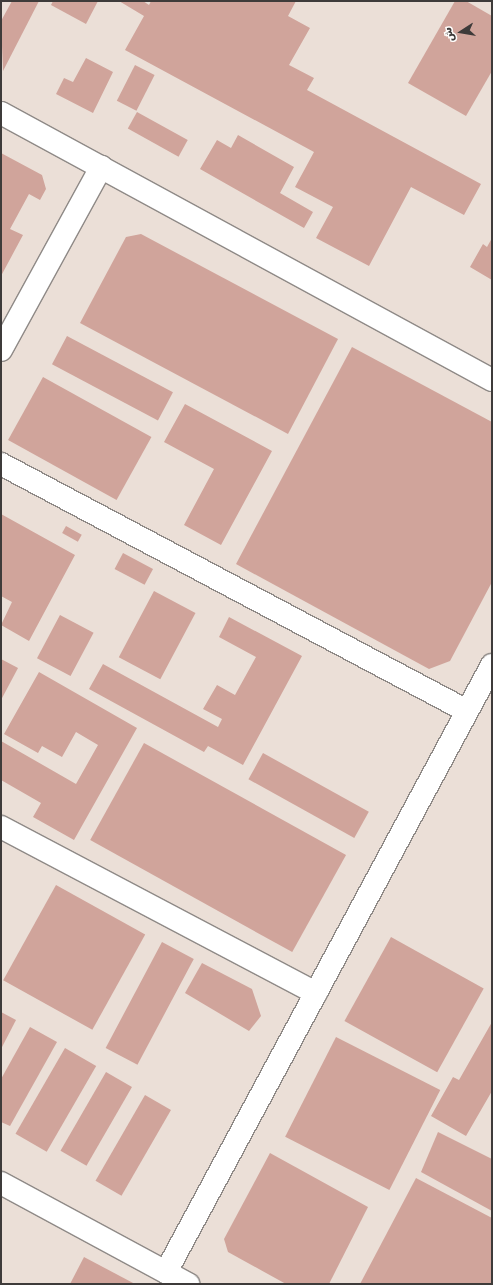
<!DOCTYPE html>
<meta charset="utf-8">
<style>
body{margin:0}
#map{position:relative;width:493px;height:1285px;overflow:hidden;background:#f4efeb;font-family:"DejaVu Sans",Vazirmatn,sans-serif}
div>[style]{position:absolute}
.built>*{inset:0;background:#ebdfd7;transform-origin:0 0}
.building>*{inset:0;background:#d0a49b;transform-origin:0 0}
.roads{filter:drop-shadow(1px 0 #8f8a87) drop-shadow(-1px 0 #8f8a87) drop-shadow(0 1px #8f8a87) drop-shadow(0 -1px #8f8a87)}
.minor>*{height:22px;margin:-11px;padding:0 11px;transform-origin:11px;border-radius:11px;background:#fff}
span{translate:-50% -50%;white-space:nowrap;text-align:center;line-height:1.15;-webkit-text-stroke:3px #fffdfb;paint-order:stroke}
.frame{position:absolute;inset:0;border:2px solid #3e3b3a;pointer-events:none}
.north{position:absolute;left:441px;top:12px;width:40px;height:40px;-webkit-text-stroke:3px #fffdfb;paint-order:stroke;rotate:258deg;font-size:11px;font-weight:700;line-height:16px;text-align:center;color:#3e3b3a}
.north::after{content:'';display:block;margin:auto;width:14px;height:18px;background:#3e3b3a;clip-path:polygon(50% 0,100% 100%,50% 72%,0 100%)}
</style>
<div id="map">
<div class="built">
<div style="left:1px;top:1px;width:491px;height:1283px"></div>
</div>
<div class="building">
<div style="clip-path:polygon(12px 1px,39px 1px,3px 71px,1px 21px)"></div>
<div style="clip-path:polygon(53px 1px,98px 1px,86px 24px,51px 5px)"></div>
<div style="clip-path:polygon(119px 1px,143px 1px,149px 5px,151px 1px,296px 1px,288px 16px,310px 28px,289px 65px,314px 78px,307px 90px,481px 184px,464px 215px,411px 187px,369px 266px,316px 238px,333px 207px,295px 187px,314px 152px,125px 50px,144px 16px)"></div>
<div style="clip-path:polygon(455px 1px,466px 1px,492px 16px,492px 71px,466px 116px,408px 83px)"></div>
<div style="clip-path:polygon(86px 58px,113px 72px,93px 113px,56px 94px,64px 78px,73px 82px)"></div>
<div style="left:135px;top:65px;width:22px;height:40px;rotate:27deg"></div>
<div style="left:137px;top:112px;width:58px;height:19px;rotate:29deg"></div>
<div style="clip-path:polygon(238px 135px,294px 167px,280px 193px,313px 212px,304px 228px,200px 169px,217px 140px,231px 148px)"></div>
<div style="clip-path:polygon(1px 153px,42px 175px,46px 189px,40px 200px,29px 194px,10px 229px,23px 235px,1px 276px)"></div>
<div style="clip-path:polygon(141px 234px,338px 339px,288px 434px,80px 323px,126px 237px)"></div>
<div style="clip-path:polygon(492px 238px,492px 280px,470px 267px,483px 244px,487px 247px)"></div>
<div style="left:67px;top:336px;width:120px;height:32px;rotate:28deg"></div>
<div style="clip-path:polygon(352px 347px,492px 422px,492px 582px,450px 661px,429px 669px,236px 564px)"></div>
<div style="left:43px;top:377px;width:124px;height:72px;rotate:29deg"></div>
<div style="clip-path:polygon(185px 404px,272px 451px,221px 545px,184px 525px,214px 469px,164px 442px)"></div>
<div style="clip-path:polygon(1px 514px,75px 555px,29px 641px,1px 625px,12px 602px,1px 596px)"></div>
<div style="left:66px;top:526px;width:18px;height:8px;rotate:29deg"></div>
<div style="left:123px;top:553px;width:34px;height:18px;rotate:28deg"></div>
<div style="left:154px;top:591px;width:47px;height:75px;rotate:28deg"></div>
<div style="left:60px;top:615px;width:38px;height:49px;rotate:28deg"></div>
<div style="clip-path:polygon(229px 617px,302px 656px,243px 765px,208px 746px,204px 752px,89px 689px,103px 664px,218px 727px,222px 719px,203px 709px,217px 685px,235px 695px,256px 657px,219px 637px)"></div>
<div style="clip-path:polygon(1px 659px,18px 668px,1px 700px)"></div>
<div style="clip-path:polygon(39px 672px,137px 728px,74px 840px,33px 817px,41px 803px,1px 780px,1px 741px,76px 784px,98px 745px,76px 732px,62px 757px,42px 746px,38px 753px,4px 734px)"></div>
<div style="left:144px;top:743px;width:231px;height:111px;rotate:29deg"></div>
<div style="left:263px;top:753px;width:121px;height:30px;rotate:29deg"></div>
<div style="left:56px;top:885px;width:102px;height:109px;rotate:29deg"></div>
<div style="left:391px;top:937px;width:106px;height:96px;rotate:29deg"></div>
<div style="left:162px;top:942px;width:36px;height:120px;rotate:28deg"></div>
<div style="clip-path:polygon(202px 963px,252px 989px,261px 1016px,249px 1031px,185px 993px)"></div>
<div style="clip-path:polygon(1px 1012px,16px 1020px,1px 1049px)"></div>
<div style="clip-path:polygon(492px 1022px,492px 1091px,466px 1136px,431px 1116px,453px 1077px,459px 1080px)"></div>
<div style="clip-path:polygon(30px 1027px,57px 1042px,10px 1126px,1px 1122px,1px 1079px)"></div>
<div style="left:336px;top:1037px;width:117px;height:112px;rotate:27deg"></div>
<div style="left:65px;top:1048px;width:36px;height:99px;rotate:30deg"></div>
<div style="left:106px;top:1072px;width:30px;height:91px;rotate:30deg"></div>
<div style="left:145px;top:1095px;width:30px;height:99px;rotate:30deg"></div>
<div style="clip-path:polygon(438px 1132px,492px 1159px,492px 1211px,421px 1172px)"></div>
<div style="clip-path:polygon(270px 1153px,368px 1207px,329px 1284px,286px 1284px,228px 1252px,224px 1239px)"></div>
<div style="clip-path:polygon(416px 1178px,492px 1218px,492px 1284px,360px 1284px)"></div>
<div style="clip-path:polygon(84px 1257px,135px 1284px,70px 1284px)"></div>
</div>
<div class="roads">
<div class="minor">
<div style="left:1px;top:113px;width:559px;rotate:28.54deg"></div>
<div style="left:1px;top:350px;width:209px;rotate:-61.3deg"></div>
<div style="left:1px;top:464px;width:527px;rotate:27.93deg"></div>
<div style="left:1px;top:827px;width:356px;rotate:27.8deg"></div>
<div style="left:1px;top:1183px;width:213px;rotate:28.4deg"></div>
<div style="left:166px;top:1272px;width:689px;rotate:-61.76deg"></div>
</div>
</div>
<div class="frame"></div>
<div class="north">ش</div>
</div>
